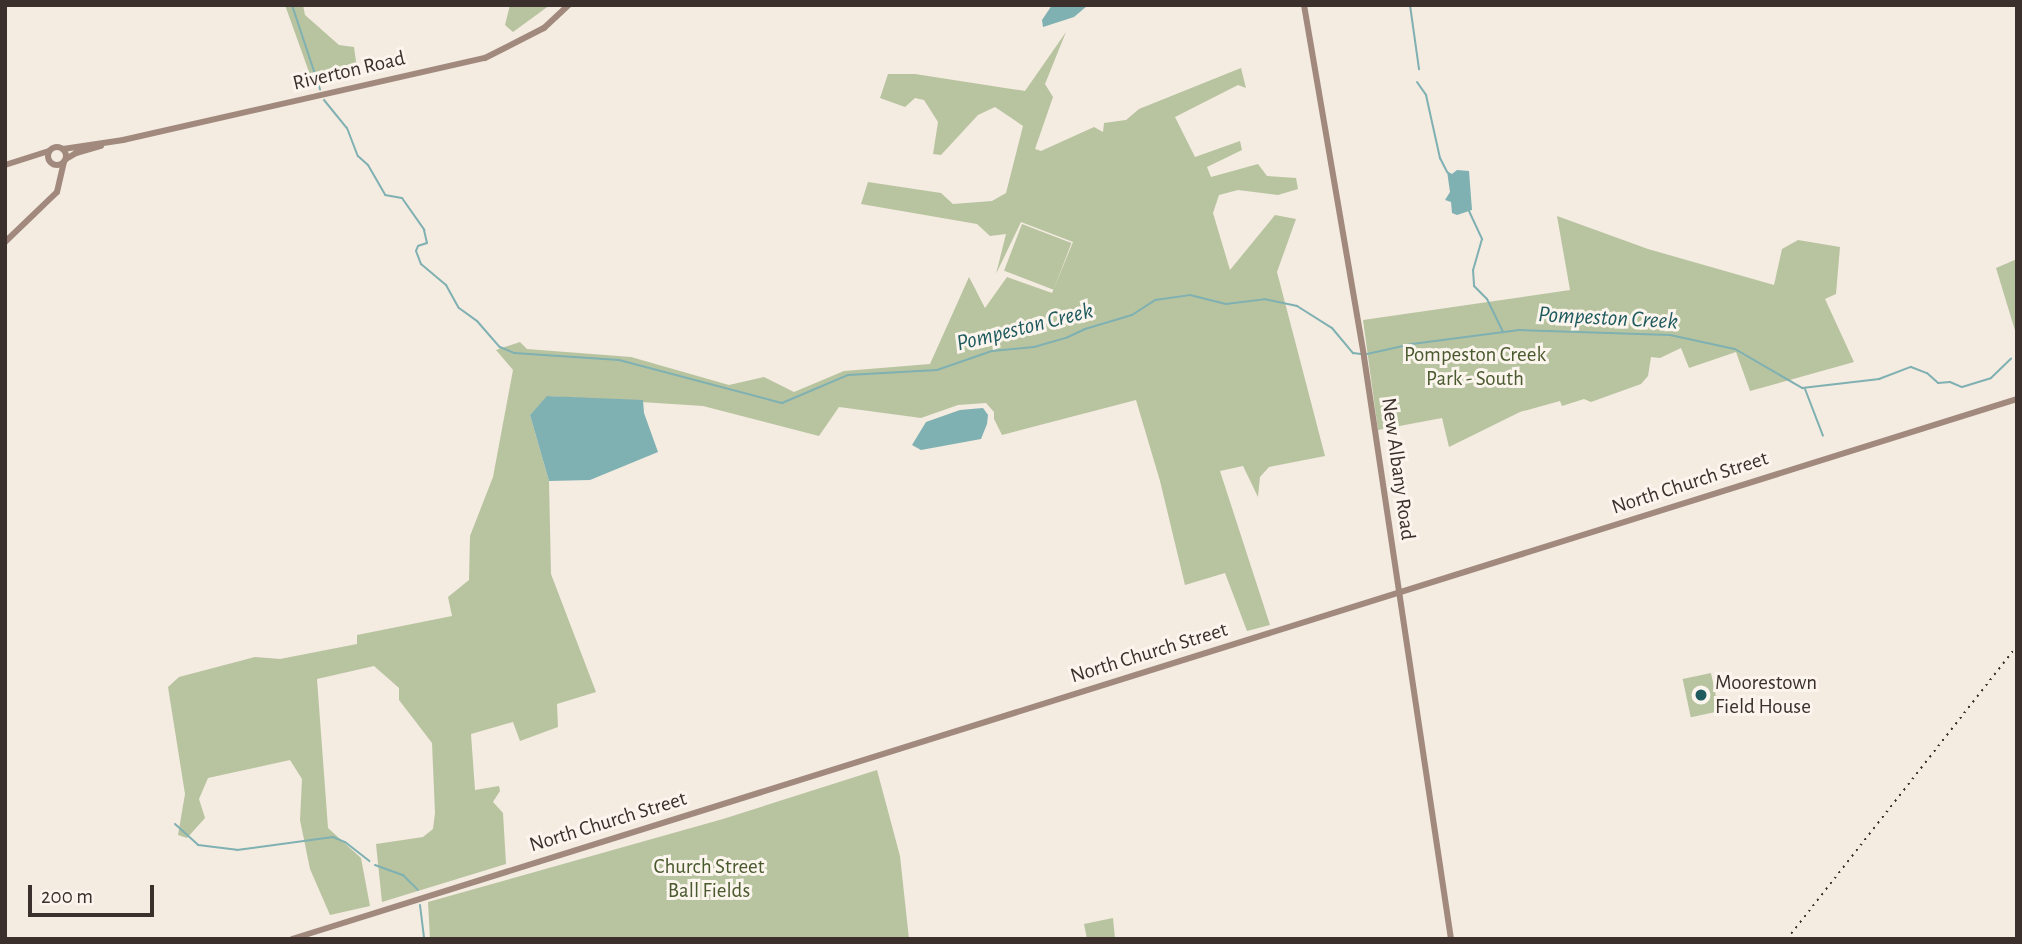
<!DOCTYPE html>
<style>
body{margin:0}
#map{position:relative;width:2022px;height:944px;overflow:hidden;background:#f4ebe1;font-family:"Alegreya Sans",sans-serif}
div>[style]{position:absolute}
.green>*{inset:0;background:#b8c4a0;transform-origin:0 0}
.water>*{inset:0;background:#7fb0b2}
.stream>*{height:2px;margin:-1px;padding:0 1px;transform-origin:1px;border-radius:1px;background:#7fb0b2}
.secondary>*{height:6px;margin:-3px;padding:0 3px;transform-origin:3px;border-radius:3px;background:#a18a7d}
.secondary>.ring{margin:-3px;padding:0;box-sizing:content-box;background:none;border:6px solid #a18a7d;border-radius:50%}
.rail>*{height:2px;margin-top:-1px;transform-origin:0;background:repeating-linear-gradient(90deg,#3b302b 0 2px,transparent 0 7px)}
.dots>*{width:19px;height:19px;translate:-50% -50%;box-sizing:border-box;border:4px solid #fbf5ee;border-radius:50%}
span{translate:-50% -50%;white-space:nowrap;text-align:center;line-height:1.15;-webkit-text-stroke:6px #fbf5ee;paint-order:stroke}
.street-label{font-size:21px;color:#3b302b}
.park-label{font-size:21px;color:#4a5a2e}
.poi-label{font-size:21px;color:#3b302b}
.left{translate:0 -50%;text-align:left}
.water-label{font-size:23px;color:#1f5a5e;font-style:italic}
.frame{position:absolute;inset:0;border:7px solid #3b302b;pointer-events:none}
.scale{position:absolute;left:28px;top:885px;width:126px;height:32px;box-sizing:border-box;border:4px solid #3b302b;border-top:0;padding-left:9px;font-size:21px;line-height:24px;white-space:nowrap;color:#3b302b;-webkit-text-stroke:5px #fbf5ee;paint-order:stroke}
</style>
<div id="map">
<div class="green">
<div style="clip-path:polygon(285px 5px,303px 5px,305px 15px,339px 45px,354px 47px,358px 76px,314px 86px)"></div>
<div style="clip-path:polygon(510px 5px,550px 5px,513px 32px,505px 25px)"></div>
<div style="clip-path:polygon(1066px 32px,1045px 84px,1053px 97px,1035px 149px,1041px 151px,1094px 127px,1103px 132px,1104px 123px,1126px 120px,1139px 109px,1241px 68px,1246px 88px,1238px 85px,1175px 117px,1195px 157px,1240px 141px,1242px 150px,1207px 167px,1211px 177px,1258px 164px,1267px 176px,1296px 178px,1298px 189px,1278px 195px,1238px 190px,1219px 195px,1213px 213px,1230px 270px,1275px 215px,1296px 219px,1277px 272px,1325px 456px,1269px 467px,1260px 477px,1258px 497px,1243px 466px,1220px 471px,1270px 625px,1247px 631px,1225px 573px,1185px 585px,1160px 481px,1136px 400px,1002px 435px,994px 419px,994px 412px,986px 403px,958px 405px,921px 418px,839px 407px,819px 436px,703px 406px,548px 396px,530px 415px,549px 481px,551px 574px,596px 692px,557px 704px,558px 727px,520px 741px,513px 722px,471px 734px,475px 790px,499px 786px,500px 791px,493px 802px,503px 813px,506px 864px,382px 902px,376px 844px,423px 837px,433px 829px,435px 813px,432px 743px,399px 700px,399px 688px,374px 666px,317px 679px,328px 828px,361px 858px,370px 906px,330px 915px,310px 869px,300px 820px,302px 779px,290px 760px,208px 778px,199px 799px,205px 818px,187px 838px,178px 835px,185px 794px,168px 687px,179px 677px,255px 657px,280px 659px,357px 644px,357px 635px,452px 616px,448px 597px,469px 580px,470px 536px,493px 477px,513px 370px,496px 350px,520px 342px,527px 349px,631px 357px,729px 385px,764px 377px,794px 392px,844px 371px,930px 364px,969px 277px,985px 308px,1007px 277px,1052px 293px,1073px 242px,1021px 222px,996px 274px,1006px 234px,990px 236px,977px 224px,861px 204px,868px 182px,941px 193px,953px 204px,992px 201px,1006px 193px,1023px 126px,995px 107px,978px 115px,941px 155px,933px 154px,938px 122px,924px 100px,915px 98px,905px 107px,880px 98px,888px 74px,915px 74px,1025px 91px)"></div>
<div style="clip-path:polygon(1557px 216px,1648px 249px,1774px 285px,1782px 249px,1798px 240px,1840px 247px,1836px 294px,1825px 299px,1854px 362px,1750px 391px,1736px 352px,1689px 368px,1681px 348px,1660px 358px,1651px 357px,1648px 376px,1641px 384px,1591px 402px,1584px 399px,1562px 406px,1560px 401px,1520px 412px,1449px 447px,1442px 418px,1378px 430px,1363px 320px,1570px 290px)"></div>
<div style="left:1022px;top:224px;width:53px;height:50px;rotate:21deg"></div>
<div style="clip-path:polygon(2017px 259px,2017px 337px,1996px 268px)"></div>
<div style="left:1711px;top:673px;width:39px;height:29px;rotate:78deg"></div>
<div style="clip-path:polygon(877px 770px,900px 856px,909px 939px,430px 939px,428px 902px,723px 819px)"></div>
<div style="clip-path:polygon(1113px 918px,1115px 939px,1087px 939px,1084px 924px)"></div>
</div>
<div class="water">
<div style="clip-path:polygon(1052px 5px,1086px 5px,1087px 6px,1074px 17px,1043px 27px,1042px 20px)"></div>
<div style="clip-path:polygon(1457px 170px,1469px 171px,1472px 210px,1457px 215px,1452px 213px,1451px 202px,1445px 200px,1450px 192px,1447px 171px,1452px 174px)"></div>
<div style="clip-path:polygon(547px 396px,643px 400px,644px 413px,658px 452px,590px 480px,549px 481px,530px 415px)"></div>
<div style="clip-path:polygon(983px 408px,988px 415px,987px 424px,981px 439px,921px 450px,912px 445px,926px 422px,960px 410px)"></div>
</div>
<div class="stream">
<div style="left:292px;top:5px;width:89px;rotate:71.6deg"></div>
<div style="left:1410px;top:5px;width:65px;rotate:82deg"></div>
<div style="left:1417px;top:82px;width:16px;rotate:55deg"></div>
<div style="left:1426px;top:95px;width:65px;rotate:77.5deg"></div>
<div style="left:1440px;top:158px;width:16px;rotate:63deg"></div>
<div style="left:324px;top:100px;width:36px;rotate:51deg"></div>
<div style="left:347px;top:128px;width:30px;rotate:69deg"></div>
<div style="left:358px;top:156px;width:13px;rotate:42deg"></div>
<div style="left:368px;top:165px;width:34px;rotate:60deg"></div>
<div style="left:385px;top:195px;width:17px;rotate:10deg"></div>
<div style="left:402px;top:198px;width:39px;rotate:55deg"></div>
<div style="left:424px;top:230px;width:13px;rotate:77deg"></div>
<div style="left:427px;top:243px;width:9px;rotate:162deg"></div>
<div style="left:418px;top:246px;width:5px;rotate:112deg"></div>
<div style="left:416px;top:251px;width:14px;rotate:69deg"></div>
<div style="left:421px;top:264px;width:33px;rotate:40deg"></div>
<div style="left:446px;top:285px;width:26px;rotate:61deg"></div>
<div style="left:459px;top:308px;width:22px;rotate:36deg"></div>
<div style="left:477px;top:321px;width:35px;rotate:49deg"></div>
<div style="left:500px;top:347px;width:15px;rotate:23deg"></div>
<div style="left:514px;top:353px;width:105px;rotate:3.8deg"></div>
<div style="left:619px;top:360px;width:169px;rotate:14.8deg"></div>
<div style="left:782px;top:403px;width:72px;rotate:-23deg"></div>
<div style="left:848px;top:375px;width:89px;rotate:-3.2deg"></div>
<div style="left:937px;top:370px;width:58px;rotate:-19.1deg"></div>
<div style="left:992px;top:351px;width:42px;rotate:-5.4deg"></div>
<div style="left:1034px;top:347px;width:35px;rotate:-16deg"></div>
<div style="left:1068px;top:337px;width:19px;rotate:-25deg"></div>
<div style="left:1085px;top:329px;width:49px;rotate:-16.6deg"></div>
<div style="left:1132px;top:315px;width:27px;rotate:-33deg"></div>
<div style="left:1155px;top:300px;width:35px;rotate:-8deg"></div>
<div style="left:1190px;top:295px;width:37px;rotate:14deg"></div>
<div style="left:1226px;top:304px;width:38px;rotate:-7deg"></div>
<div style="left:1264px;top:299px;width:34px;rotate:12deg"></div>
<div style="left:1297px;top:306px;width:41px;rotate:32.2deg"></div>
<div style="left:1332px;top:328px;width:33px;rotate:50deg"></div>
<div style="left:1353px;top:353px;width:8px;rotate:7deg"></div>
<div style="left:1469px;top:211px;width:31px;rotate:65deg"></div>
<div style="left:1482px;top:239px;width:32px;rotate:106deg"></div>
<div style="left:1473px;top:270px;width:16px;rotate:86deg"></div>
<div style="left:1474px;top:286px;width:18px;rotate:45deg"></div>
<div style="left:1487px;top:299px;width:37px;rotate:64deg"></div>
<div style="left:1367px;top:354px;width:46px;rotate:-12.5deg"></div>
<div style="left:1412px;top:344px;width:108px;rotate:-7.5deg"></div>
<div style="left:1519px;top:330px;width:151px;rotate:1.9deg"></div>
<div style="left:1670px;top:335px;width:66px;rotate:12.2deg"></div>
<div style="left:1735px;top:349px;width:78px;rotate:30.2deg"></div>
<div style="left:1802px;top:388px;width:78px;rotate:-6.7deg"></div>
<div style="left:1879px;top:379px;width:34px;rotate:-21deg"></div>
<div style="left:1911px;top:367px;width:17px;rotate:21deg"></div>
<div style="left:1927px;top:373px;width:15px;rotate:42deg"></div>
<div style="left:1938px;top:383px;width:12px;rotate:-5deg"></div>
<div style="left:1950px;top:382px;width:13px;rotate:23deg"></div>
<div style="left:1962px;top:387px;width:30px;rotate:-17deg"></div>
<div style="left:1991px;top:378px;width:28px;rotate:-44deg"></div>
<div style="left:1805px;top:389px;width:50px;rotate:69deg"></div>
<div style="left:175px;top:824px;width:31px;rotate:42deg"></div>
<div style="left:198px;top:845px;width:39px;rotate:7deg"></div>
<div style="left:237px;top:850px;width:97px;rotate:-7.7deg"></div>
<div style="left:333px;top:837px;width:13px;rotate:23deg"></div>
<div style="left:345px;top:842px;width:31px;rotate:38deg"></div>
<div style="left:375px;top:865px;width:30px;rotate:20deg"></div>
<div style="left:403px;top:875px;width:21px;rotate:45deg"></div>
<div style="left:420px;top:905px;width:34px;rotate:83deg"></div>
</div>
<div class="secondary">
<div style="left:1304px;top:5px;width:357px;rotate:80.3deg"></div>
<div style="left:1364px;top:357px;width:588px;rotate:81.5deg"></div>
<div class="ring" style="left:48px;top:147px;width:12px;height:12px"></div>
<div style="left:63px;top:149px;width:61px;rotate:-8.5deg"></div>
<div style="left:123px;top:140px;width:371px;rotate:-12.8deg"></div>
<div style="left:485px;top:58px;width:66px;rotate:-27deg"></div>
<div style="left:544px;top:28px;width:34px;rotate:-43deg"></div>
<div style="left:66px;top:159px;width:12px;rotate:-31deg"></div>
<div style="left:76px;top:153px;width:26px;rotate:-16deg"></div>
<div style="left:5px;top:165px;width:46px;rotate:-17.7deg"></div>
<div style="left:5px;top:242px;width:72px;rotate:-43.9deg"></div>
<div style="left:57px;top:192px;width:31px;rotate:-77deg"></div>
<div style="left:292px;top:939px;width:1808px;rotate:-17.38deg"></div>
</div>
<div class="rail">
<div style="left:1787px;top:939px;width:372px;rotate:-51.9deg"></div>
</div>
<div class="dots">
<div style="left:1701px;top:695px;background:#1f5a5e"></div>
</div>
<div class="street-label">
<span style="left:349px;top:71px;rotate:-13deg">Riverton Road</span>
<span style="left:1398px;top:469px;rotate:82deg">New Albany Road</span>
<span style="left:1690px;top:483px;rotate:-18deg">North Church Street</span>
<span style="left:1149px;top:653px;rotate:-17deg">North Church Street</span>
<span style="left:608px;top:822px;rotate:-17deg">North Church Street</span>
</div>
<div class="park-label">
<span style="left:1475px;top:367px">Pompeston Creek<br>Park - South</span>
<span style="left:709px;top:879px">Church Street<br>Ball Fields</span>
</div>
<div class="poi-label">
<span class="left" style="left:1715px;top:695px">Moorestown<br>Field House</span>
</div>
<div class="water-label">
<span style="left:1608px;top:319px;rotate:3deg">Pompeston Creek</span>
<span style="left:1025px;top:328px;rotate:-14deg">Pompeston Creek</span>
</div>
<div class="frame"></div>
<div class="scale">200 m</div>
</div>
